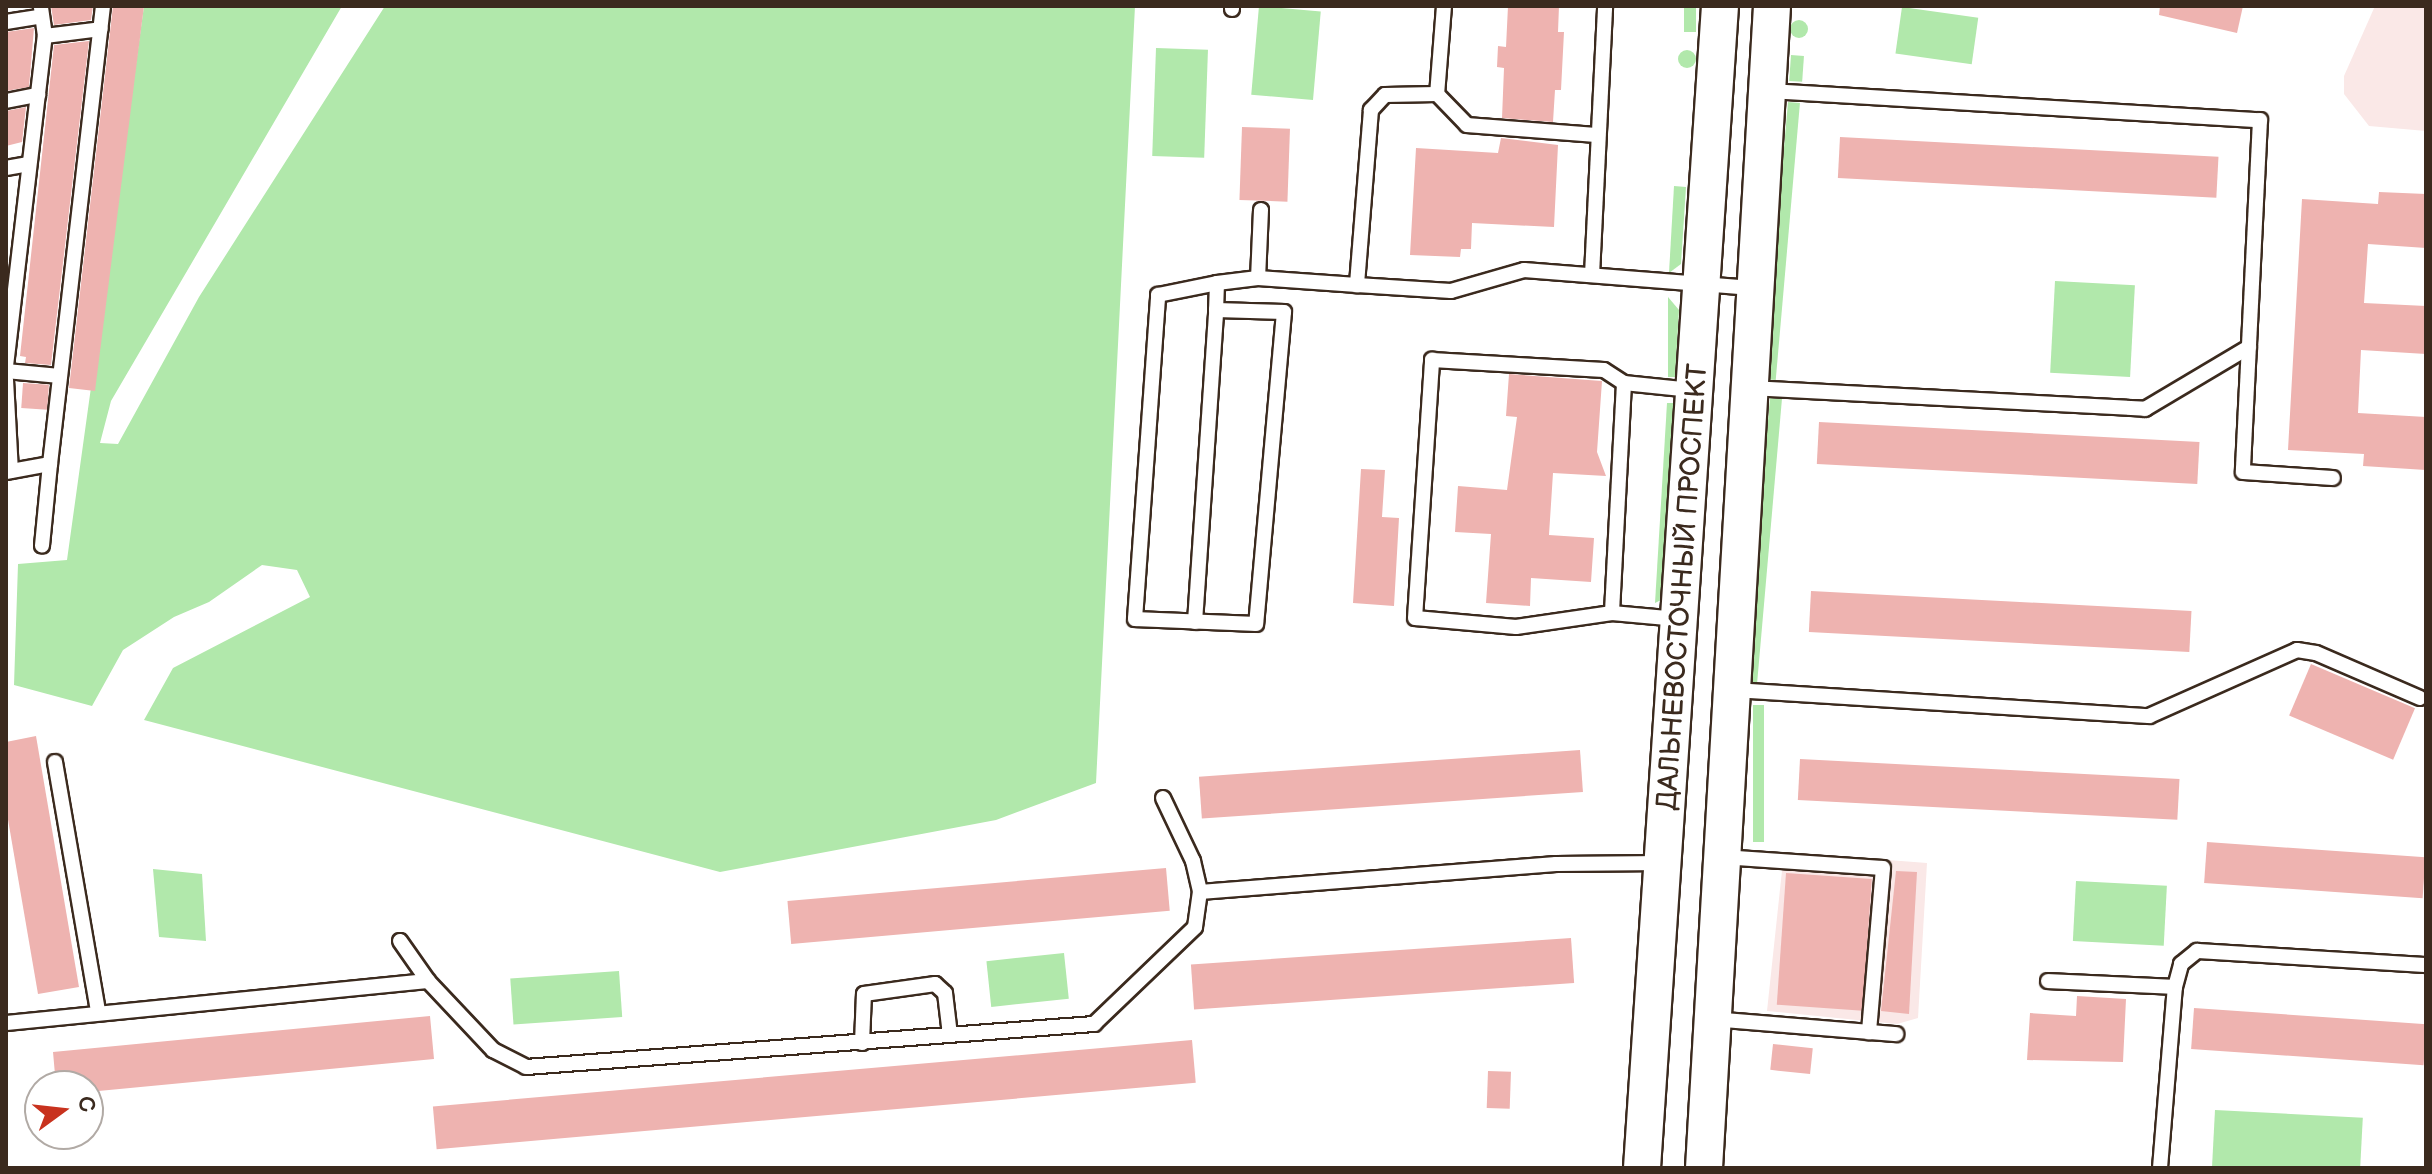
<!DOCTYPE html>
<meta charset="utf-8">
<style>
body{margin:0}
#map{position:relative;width:2432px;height:1174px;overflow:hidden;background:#fff;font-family:"Balsamiq Sans",sans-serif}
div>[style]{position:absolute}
.built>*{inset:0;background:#fae8e7}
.green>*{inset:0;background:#b1e8ab;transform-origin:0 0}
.round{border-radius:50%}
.building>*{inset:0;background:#eeb3b0;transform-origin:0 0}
.roads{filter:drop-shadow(2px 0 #3b2a1e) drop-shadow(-2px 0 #3b2a1e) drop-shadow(0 2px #3b2a1e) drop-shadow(0 -2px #3b2a1e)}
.service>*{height:14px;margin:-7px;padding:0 7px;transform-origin:7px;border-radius:7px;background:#fff}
.tertiary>*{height:36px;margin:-18px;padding:0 18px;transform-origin:18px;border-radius:18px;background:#fff}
span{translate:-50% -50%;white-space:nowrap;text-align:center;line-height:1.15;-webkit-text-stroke:7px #fff;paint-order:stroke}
.street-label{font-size:28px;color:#3b2a1e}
.frame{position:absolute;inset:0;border:8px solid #3b2a1e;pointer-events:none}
.north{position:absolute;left:24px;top:1070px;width:80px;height:80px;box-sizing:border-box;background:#fff;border:2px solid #b1aaa5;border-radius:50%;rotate:75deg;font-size:22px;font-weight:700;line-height:32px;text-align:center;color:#3b2a1e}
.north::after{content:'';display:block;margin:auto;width:28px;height:36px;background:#c8321e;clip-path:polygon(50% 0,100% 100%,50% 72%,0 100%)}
</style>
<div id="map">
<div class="built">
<div style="clip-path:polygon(2375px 6px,2426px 6px,2426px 131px,2369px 126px,2344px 94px,2344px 76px)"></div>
<div style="clip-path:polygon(1784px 852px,1927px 863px,1918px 1018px,1897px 1024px,1767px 1011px)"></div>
</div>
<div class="green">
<div style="clip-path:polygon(144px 6px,342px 6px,111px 401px,100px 443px,118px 444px,199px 297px,385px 6px,1135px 6px,1096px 783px,996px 820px,720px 872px,144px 720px,173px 668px,310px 597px,297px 570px,262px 565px,209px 602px,174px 617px,123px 650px,92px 706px,14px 685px,18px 564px,67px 560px)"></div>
<div style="left:1259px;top:6px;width:62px;height:89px;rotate:5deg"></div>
<div style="left:1684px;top:6px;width:12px;height:26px"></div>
<div style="left:1902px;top:7px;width:77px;height:47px;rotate:8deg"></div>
<div class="round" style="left:1790px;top:20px;width:18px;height:18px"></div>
<div style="left:1156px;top:48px;width:52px;height:108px;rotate:2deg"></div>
<div class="round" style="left:1678px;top:50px;width:18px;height:18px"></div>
<div style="left:1791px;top:55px;width:13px;height:26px;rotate:4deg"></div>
<div style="left:1788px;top:102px;width:12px;height:278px;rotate:5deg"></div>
<div style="clip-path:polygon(1674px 186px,1686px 187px,1681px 264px,1669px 273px)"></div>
<div style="left:2055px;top:281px;width:80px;height:92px;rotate:3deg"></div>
<div style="clip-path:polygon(1668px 297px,1679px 310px,1675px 377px,1668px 377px)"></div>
<div style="left:1770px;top:398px;width:12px;height:285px;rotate:5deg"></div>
<div style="clip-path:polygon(1667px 403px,1674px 403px,1661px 600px,1655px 603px)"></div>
<div style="left:1753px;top:705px;width:11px;height:137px"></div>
<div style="clip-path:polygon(153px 869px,202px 874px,206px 941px,159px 937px)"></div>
<div style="left:2076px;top:881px;width:91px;height:60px;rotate:3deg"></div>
<div style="left:1064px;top:953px;width:46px;height:78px;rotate:84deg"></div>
<div style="left:619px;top:971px;width:46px;height:109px;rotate:86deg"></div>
<div style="left:2215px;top:1110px;width:148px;height:58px;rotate:3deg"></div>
</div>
<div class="building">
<div style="clip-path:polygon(51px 6px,93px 6px,91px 20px,54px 25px)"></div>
<div style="clip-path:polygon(113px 6px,144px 6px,95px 391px,69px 388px)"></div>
<div style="clip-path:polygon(1508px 6px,1559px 6px,1558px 32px,1564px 32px,1561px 90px,1555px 90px,1553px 122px,1502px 118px,1504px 68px,1497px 67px,1498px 46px,1506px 47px)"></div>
<div style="clip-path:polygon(2160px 6px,2243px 6px,2237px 33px,2159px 15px)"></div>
<div style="clip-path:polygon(34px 28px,29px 87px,6px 91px,6px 32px)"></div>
<div style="clip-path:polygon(89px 41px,51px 365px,25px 363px,26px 357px,20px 356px,54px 45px)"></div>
<div style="clip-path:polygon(26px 107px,22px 142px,6px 146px,6px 111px)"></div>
<div style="left:1242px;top:127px;width:48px;height:73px;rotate:2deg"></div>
<div style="left:1840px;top:137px;width:379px;height:41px;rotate:3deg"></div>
<div style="clip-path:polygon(1501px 138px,1558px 145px,1554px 227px,1472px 223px,1471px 249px,1461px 249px,1460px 257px,1410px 255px,1416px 148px,1498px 153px)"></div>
<div style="clip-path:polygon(2379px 192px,2426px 194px,2426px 248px,2368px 244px,2364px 303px,2426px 306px,2426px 354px,2361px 350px,2358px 413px,2426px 417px,2426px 470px,2363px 466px,2364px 454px,2288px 450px,2302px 199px,2378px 204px)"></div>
<div style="clip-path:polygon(1509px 374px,1602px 381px,1597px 452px,1606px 476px,1553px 473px,1549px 535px,1594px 538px,1591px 582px,1531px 578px,1530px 606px,1486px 603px,1491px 534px,1455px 532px,1458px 486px,1507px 490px,1517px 417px,1506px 416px)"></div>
<div style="left:23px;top:383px;width:26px;height:25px;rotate:4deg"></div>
<div style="left:1819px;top:422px;width:381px;height:42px;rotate:3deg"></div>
<div style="clip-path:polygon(1361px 469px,1385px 470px,1382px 517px,1399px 518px,1394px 606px,1353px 603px)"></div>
<div style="left:1811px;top:591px;width:381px;height:41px;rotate:3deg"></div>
<div style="left:2311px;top:664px;width:113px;height:56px;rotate:23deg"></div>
<div style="clip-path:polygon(36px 736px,79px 987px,38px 994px,6px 808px,6px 742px)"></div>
<div style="left:1580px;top:750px;width:42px;height:382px;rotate:86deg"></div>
<div style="left:1800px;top:759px;width:380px;height:41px;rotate:3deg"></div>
<div style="left:2207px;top:842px;width:219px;height:41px;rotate:4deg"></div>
<div style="left:1166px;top:868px;width:43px;height:380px;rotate:85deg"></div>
<div style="clip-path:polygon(1896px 871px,1917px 872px,1909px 1014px,1881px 1011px)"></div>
<div style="left:1786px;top:873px;width:86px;height:132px;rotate:4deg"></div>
<div style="left:1571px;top:938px;width:45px;height:381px;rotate:86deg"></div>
<div style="clip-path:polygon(2077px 996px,2126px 999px,2123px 1062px,2027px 1060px,2030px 1013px,2076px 1016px)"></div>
<div style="left:2194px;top:1008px;width:233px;height:41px;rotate:4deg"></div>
<div style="clip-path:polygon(430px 1016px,434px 1059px,88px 1092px,88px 1086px,56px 1086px,53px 1052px)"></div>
<div style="left:1192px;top:1040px;width:43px;height:762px;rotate:85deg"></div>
<div style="left:1773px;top:1044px;width:40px;height:26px;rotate:6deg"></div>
<div style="left:1488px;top:1071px;width:23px;height:37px;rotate:2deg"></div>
</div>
<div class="roads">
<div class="service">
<div style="left:1444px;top:6px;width:88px;rotate:94.5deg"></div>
<div style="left:1437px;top:94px;width:52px;rotate:178.9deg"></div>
<div style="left:1385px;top:95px;width:21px;rotate:133deg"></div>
<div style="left:1371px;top:110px;width:176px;rotate:94.6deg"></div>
<div style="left:1357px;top:285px;width:94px;rotate:3.7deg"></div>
<div style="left:1451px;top:291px;width:76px;rotate:-16deg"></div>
<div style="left:1524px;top:270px;width:232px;rotate:4.5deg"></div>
<div style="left:1232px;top:9px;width:3px;rotate:-90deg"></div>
<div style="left:6px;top:22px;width:36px;rotate:-9deg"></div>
<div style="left:45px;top:36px;width:56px;rotate:-7.1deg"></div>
<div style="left:1768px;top:91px;width:493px;rotate:3.4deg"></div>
<div style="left:2260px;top:120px;width:352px;rotate:92.8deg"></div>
<div style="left:2243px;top:472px;width:90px;rotate:3.8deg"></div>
<div style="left:1437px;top:94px;width:43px;rotate:45.9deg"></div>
<div style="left:1467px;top:125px;width:129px;rotate:4.4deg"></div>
<div style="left:6px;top:101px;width:33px;rotate:-11deg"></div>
<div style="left:6px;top:168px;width:23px;rotate:-10deg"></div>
<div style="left:1261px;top:210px;width:68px;rotate:92.5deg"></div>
<div style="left:1258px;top:278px;width:99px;rotate:4deg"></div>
<div style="left:1592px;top:275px;width:269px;rotate:-87.2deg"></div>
<div style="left:1217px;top:283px;width:27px;rotate:92deg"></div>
<div style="left:1216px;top:310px;width:68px;rotate:1.7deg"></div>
<div style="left:1284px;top:312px;width:313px;rotate:95.1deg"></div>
<div style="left:1256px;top:624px;width:121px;rotate:-177.6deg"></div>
<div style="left:1135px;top:619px;width:325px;rotate:-85.9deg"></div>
<div style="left:1158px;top:295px;width:60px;rotate:-11.5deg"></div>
<div style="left:1217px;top:283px;width:41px;rotate:-7deg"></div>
<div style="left:1432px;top:360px;width:172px;rotate:3.3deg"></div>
<div style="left:1604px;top:370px;width:24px;rotate:33deg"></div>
<div style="left:1624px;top:383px;width:230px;rotate:93deg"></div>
<div style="left:1612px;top:613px;width:97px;rotate:171.7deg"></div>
<div style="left:1516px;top:627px;width:101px;rotate:-174.9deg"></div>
<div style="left:1415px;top:618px;width:259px;rotate:-86.2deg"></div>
<div style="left:6px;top:366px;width:332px;rotate:-83.3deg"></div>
<div style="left:45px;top:36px;width:30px;rotate:-98deg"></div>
<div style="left:6px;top:371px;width:54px;rotate:5.3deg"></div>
<div style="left:6px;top:380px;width:91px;rotate:86.9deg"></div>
<div style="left:1624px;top:383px;width:68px;rotate:5.9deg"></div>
<div style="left:1750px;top:388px;width:396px;rotate:3deg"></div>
<div style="left:2145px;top:409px;width:121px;rotate:-30.8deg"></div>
<div style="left:50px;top:464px;width:461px;rotate:-83.4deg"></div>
<div style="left:6px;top:472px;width:45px;rotate:-10.3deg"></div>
<div style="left:50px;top:464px;width:82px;rotate:95.6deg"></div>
<div style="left:1612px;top:613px;width:66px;rotate:5.2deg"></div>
<div style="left:1195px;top:622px;width:313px;rotate:-86.1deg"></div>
<div style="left:1733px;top:690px;width:417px;rotate:3.6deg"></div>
<div style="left:2149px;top:716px;width:162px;rotate:-24deg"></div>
<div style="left:2297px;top:650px;width:19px;rotate:9deg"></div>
<div style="left:2316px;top:653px;width:113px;rotate:23.4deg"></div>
<div style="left:55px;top:762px;width:254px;rotate:80.2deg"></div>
<div style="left:1163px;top:798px;width:70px;rotate:64.5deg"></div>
<div style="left:1193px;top:861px;width:32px;rotate:77deg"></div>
<div style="left:1722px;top:857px;width:161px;rotate:3.9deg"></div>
<div style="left:1883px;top:868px;width:165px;rotate:94.9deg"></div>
<div style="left:400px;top:941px;width:49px;rotate:55deg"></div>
<div style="left:428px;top:981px;width:95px;rotate:46.7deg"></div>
<div style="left:493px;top:1050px;width:37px;rotate:27deg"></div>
<div style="left:526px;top:1067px;width:570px;rotate:-4.33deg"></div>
<div style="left:1094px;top:1024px;width:140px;rotate:-43.8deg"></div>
<div style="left:1195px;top:927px;width:35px;rotate:-82deg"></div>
<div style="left:1200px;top:892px;width:357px;rotate:-4.5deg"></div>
<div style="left:1556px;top:864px;width:108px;rotate:-0.5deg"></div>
<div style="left:2048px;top:981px;width:127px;rotate:2.7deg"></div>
<div style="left:1713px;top:1019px;width:184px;rotate:4.7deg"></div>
<div style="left:6px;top:1023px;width:424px;rotate:-5.7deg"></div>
<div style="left:862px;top:1043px;width:49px;rotate:-87.7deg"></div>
<div style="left:864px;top:994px;width:72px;rotate:-8deg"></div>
<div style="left:935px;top:984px;width:13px;rotate:42deg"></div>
<div style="left:945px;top:993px;width:42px;rotate:83.2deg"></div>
<div style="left:2160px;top:1168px;width:182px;rotate:-85.3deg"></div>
<div style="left:2175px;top:987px;width:24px;rotate:-75deg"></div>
<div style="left:2181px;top:964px;width:21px;rotate:-39deg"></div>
<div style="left:2197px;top:951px;width:229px;rotate:3.5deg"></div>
</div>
<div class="tertiary">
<div style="left:1642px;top:1168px;width:1165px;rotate:-86.16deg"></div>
<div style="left:1704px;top:1168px;width:1164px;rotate:-86.65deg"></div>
</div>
</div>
<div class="street-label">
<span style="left:1683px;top:587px;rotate:-86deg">ДАЛЬНЕВОСТОЧНЫЙ ПРОСПЕКТ</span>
</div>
<div class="frame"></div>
<div class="north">С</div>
</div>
